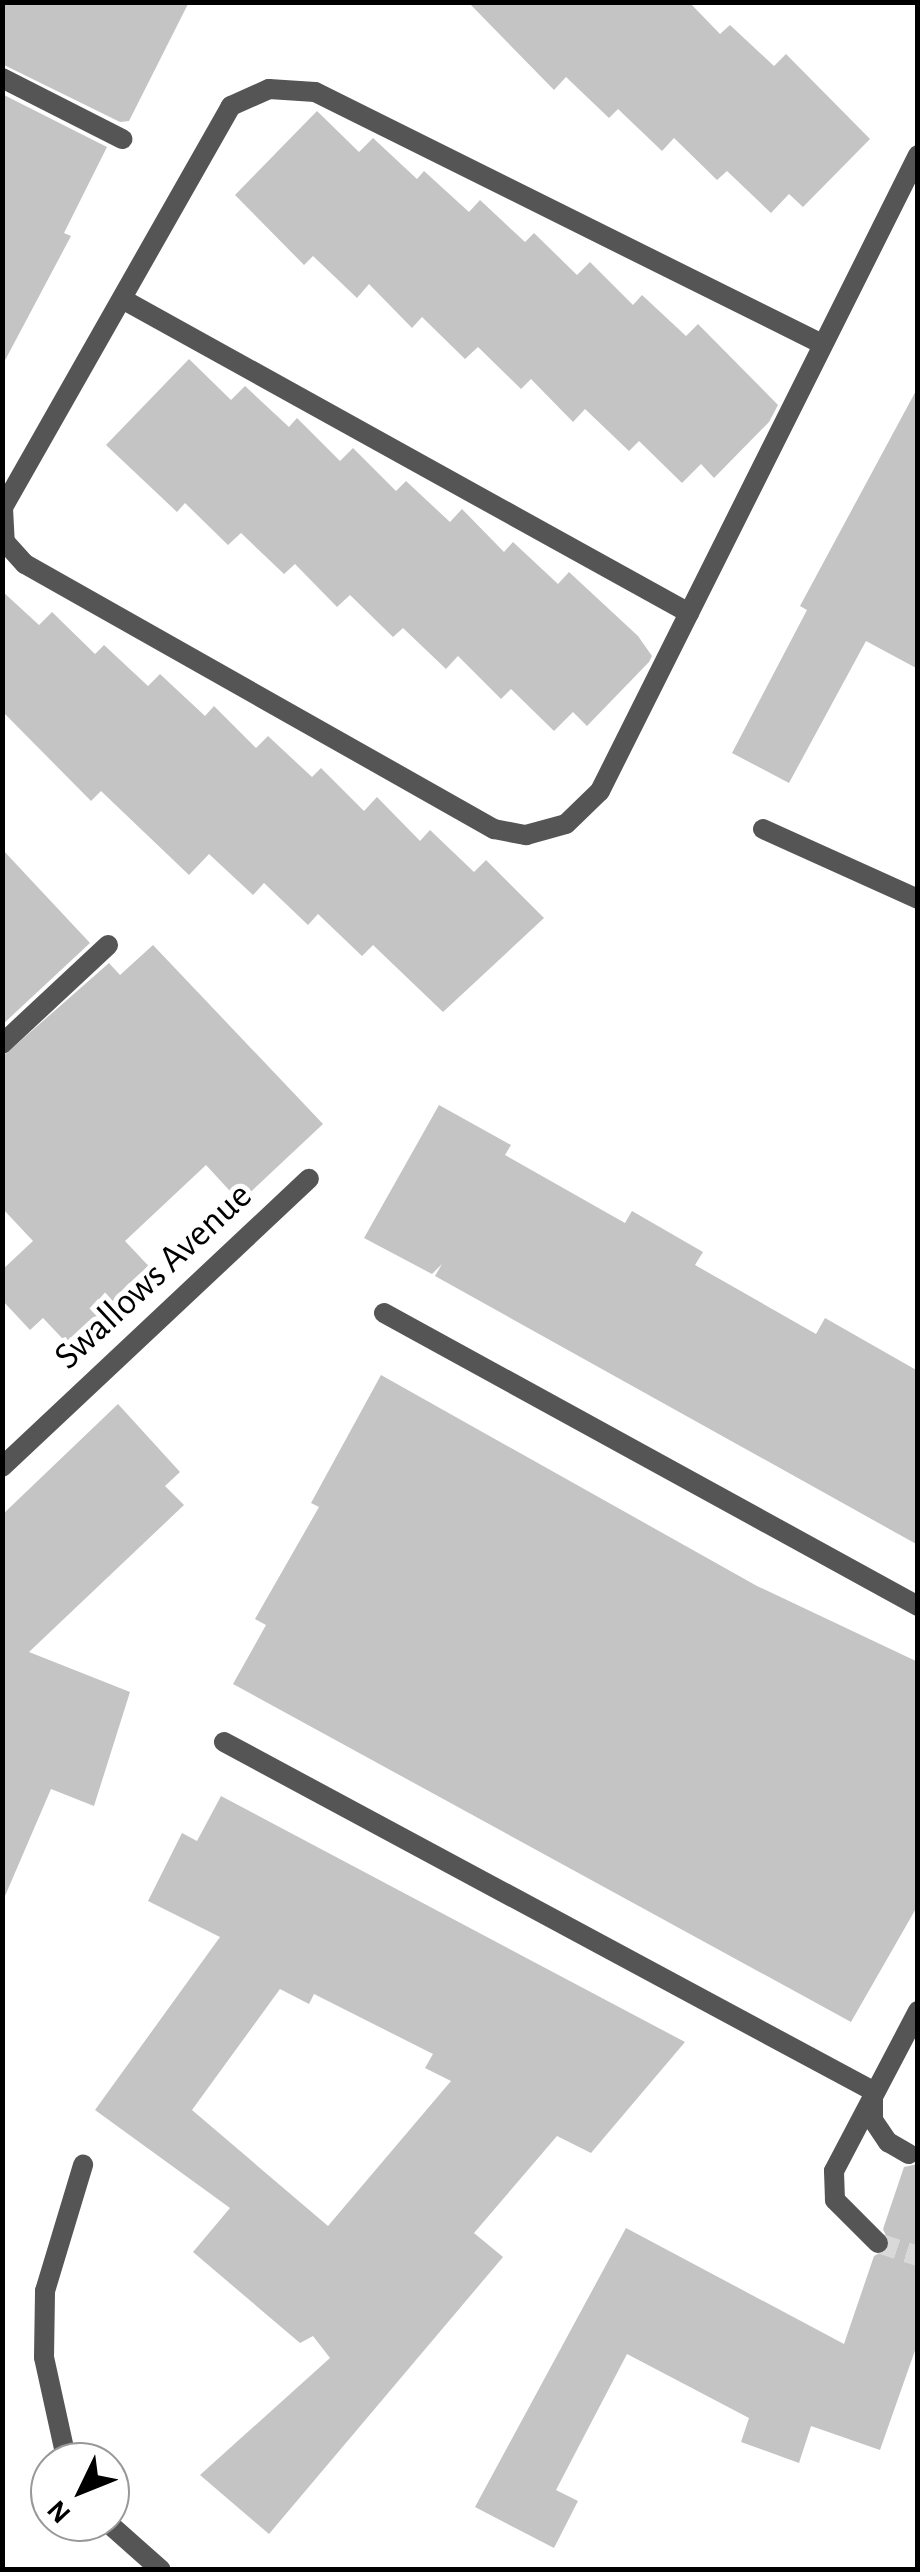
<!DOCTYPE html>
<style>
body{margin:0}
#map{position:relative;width:920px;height:2572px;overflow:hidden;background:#fff;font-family:"Alegreya Sans",sans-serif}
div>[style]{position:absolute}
.building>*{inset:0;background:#c4c4c4}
.street-tunnel>*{height:20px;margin-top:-10px;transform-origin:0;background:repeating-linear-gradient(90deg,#d9d9d9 0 20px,transparent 0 30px)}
.lane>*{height:20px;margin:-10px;padding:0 10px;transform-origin:10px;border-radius:10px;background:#555}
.street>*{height:20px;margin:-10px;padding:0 10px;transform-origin:10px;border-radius:10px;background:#555}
span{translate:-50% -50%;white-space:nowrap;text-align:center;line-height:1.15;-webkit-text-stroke:10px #fff;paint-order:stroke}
.street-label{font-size:38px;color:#000}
.frame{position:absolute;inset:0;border:5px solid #000;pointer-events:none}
.north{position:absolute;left:30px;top:2442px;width:100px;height:100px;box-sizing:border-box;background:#fff;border:2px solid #999;border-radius:50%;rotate:227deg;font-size:28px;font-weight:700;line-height:40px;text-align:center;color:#000}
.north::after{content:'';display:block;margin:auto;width:35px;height:45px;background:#000;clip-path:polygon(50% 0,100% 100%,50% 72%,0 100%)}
</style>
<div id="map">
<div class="building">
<div style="clip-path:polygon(2px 2px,189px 2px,129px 121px,120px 122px,2px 64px)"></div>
<div style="clip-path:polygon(468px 2px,689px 2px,720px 34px,730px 25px,774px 66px,786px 54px,870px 139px,803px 207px,789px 194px,771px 213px,727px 171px,717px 180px,674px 138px,662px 151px,618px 109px,609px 118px,566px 77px,554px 90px)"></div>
<div style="clip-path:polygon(2px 94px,107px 147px,64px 233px,71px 236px,2px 366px)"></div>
<div style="clip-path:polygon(317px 111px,359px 152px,373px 138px,417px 179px,424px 171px,469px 212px,480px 200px,525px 242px,534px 233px,577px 275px,590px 262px,633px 305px,642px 295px,686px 336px,698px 324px,778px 405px,769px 422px,714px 478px,701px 464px,682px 483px,639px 441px,629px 451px,585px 409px,573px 422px,531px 379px,521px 389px,478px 347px,465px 359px,422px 317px,412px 328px,369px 284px,357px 298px,313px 256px,304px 265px,235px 195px)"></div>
<div style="clip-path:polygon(189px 359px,231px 400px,245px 386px,289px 427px,297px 418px,340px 461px,353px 448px,396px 491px,406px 481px,450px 522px,462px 509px,504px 552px,513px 542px,558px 584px,569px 572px,638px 636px,652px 656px,649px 662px,587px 726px,573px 712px,554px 731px,511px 689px,501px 699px,458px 656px,446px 669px,403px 628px,393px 637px,350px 595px,337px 607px,295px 564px,284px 574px,241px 533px,228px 545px,185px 503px,177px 512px,106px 445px)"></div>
<div style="clip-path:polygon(918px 387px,918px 669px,866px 641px,789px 783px,732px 753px,807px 610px,800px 606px)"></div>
<div style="clip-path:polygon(2px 591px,39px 625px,52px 612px,95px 654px,104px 645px,148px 686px,160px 674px,205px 716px,214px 706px,256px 748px,268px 736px,312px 777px,321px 768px,364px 811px,377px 797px,420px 841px,430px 830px,474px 872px,486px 860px,544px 918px,443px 1012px,373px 945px,362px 956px,318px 914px,308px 925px,264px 883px,253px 895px,209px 854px,189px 875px,101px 791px,91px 801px,2px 711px)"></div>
<div style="clip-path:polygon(2px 849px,90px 943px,2px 1025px)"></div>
<div style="clip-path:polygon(153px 945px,323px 1124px,240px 1202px,206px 1165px,125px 1241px,159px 1277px,77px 1354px,43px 1318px,30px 1330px,2px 1300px,2px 1270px,33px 1241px,2px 1208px,2px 1057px,109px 963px,120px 975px)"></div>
<div style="clip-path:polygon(439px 1105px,511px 1145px,505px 1155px,625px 1223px,632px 1211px,703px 1252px,695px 1265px,816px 1334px,825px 1318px,918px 1371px,918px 1545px,435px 1276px,442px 1264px,432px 1274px,364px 1238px)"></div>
<div style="clip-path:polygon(381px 1375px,757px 1586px,918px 1662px,918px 1905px,851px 2022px,233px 1684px,266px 1625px,255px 1619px,319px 1507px,311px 1503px)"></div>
<div style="clip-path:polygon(118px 1404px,180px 1472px,165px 1486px,184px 1505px,29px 1652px,130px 1692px,94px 1806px,51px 1789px,2px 1903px,2px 1515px)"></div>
<div style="clip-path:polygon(evenodd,221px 1796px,685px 2042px,591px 2153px,557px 2136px,474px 2233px,503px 2257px,269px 2534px,200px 2475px,330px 2358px,313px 2336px,300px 2343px,193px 2252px,230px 2208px,95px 2110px,220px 1937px,148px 1901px,182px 1833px,197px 1841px,221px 1796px,280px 1989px,309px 2004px,314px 1994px,433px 2054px,425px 2068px,451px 2081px,328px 2226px,192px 2110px,280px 1989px)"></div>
<div style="clip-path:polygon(918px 2164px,918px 2342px,880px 2450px,811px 2426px,799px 2463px,741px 2442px,749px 2418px,627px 2354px,556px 2490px,578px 2501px,554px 2548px,475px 2507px,626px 2228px,844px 2344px,874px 2256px,891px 2247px,883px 2229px,904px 2167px)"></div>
</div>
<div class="street-tunnel">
<div style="left:878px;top:2243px;width:42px;rotate:18deg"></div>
</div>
<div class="lane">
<div style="left:763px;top:829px;width:170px;rotate:24.3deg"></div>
</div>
<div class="street">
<div style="left:2px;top:78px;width:135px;rotate:26.9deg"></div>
<div style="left:124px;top:300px;width:646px;rotate:28.99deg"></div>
<div style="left:822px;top:344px;width:566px;rotate:-153.57deg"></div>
<div style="left:315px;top:92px;width:46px;rotate:-176.3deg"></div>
<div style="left:269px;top:89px;width:42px;rotate:155.9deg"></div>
<div style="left:231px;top:106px;width:462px;rotate:119.6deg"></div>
<div style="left:3px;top:508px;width:34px;rotate:87deg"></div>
<div style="left:5px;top:542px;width:30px;rotate:48deg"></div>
<div style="left:25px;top:564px;width:539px;rotate:29.47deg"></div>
<div style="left:494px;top:829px;width:33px;rotate:11deg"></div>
<div style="left:526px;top:835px;width:41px;rotate:-15.4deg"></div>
<div style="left:566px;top:824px;width:47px;rotate:-44.1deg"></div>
<div style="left:600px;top:791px;width:711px;rotate:-63.43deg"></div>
<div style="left:2px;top:1044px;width:145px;rotate:-43deg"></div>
<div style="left:384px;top:1313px;width:609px;rotate:28.75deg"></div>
<div style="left:2px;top:1467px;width:421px;rotate:-43.2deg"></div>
<div style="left:224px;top:1742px;width:737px;rotate:28.27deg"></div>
<div style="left:873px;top:2098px;width:22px;rotate:90deg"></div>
<div style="left:873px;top:2120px;width:27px;rotate:56deg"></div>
<div style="left:888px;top:2142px;width:24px;rotate:30deg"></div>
<div style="left:878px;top:2243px;width:61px;rotate:-135deg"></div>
<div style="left:835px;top:2200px;width:29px;rotate:-92deg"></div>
<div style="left:834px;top:2171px;width:181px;rotate:-62.3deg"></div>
<div style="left:67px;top:2462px;width:107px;rotate:-102.4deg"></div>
<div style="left:44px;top:2357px;width:66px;rotate:-89.1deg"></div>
<div style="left:45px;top:2291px;width:132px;rotate:-73.2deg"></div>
<div style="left:107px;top:2522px;width:72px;rotate:41.6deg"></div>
</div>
<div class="street-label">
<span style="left:154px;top:1277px;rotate:-43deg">Swallows Avenue</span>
</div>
<div class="frame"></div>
<div class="north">N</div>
</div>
